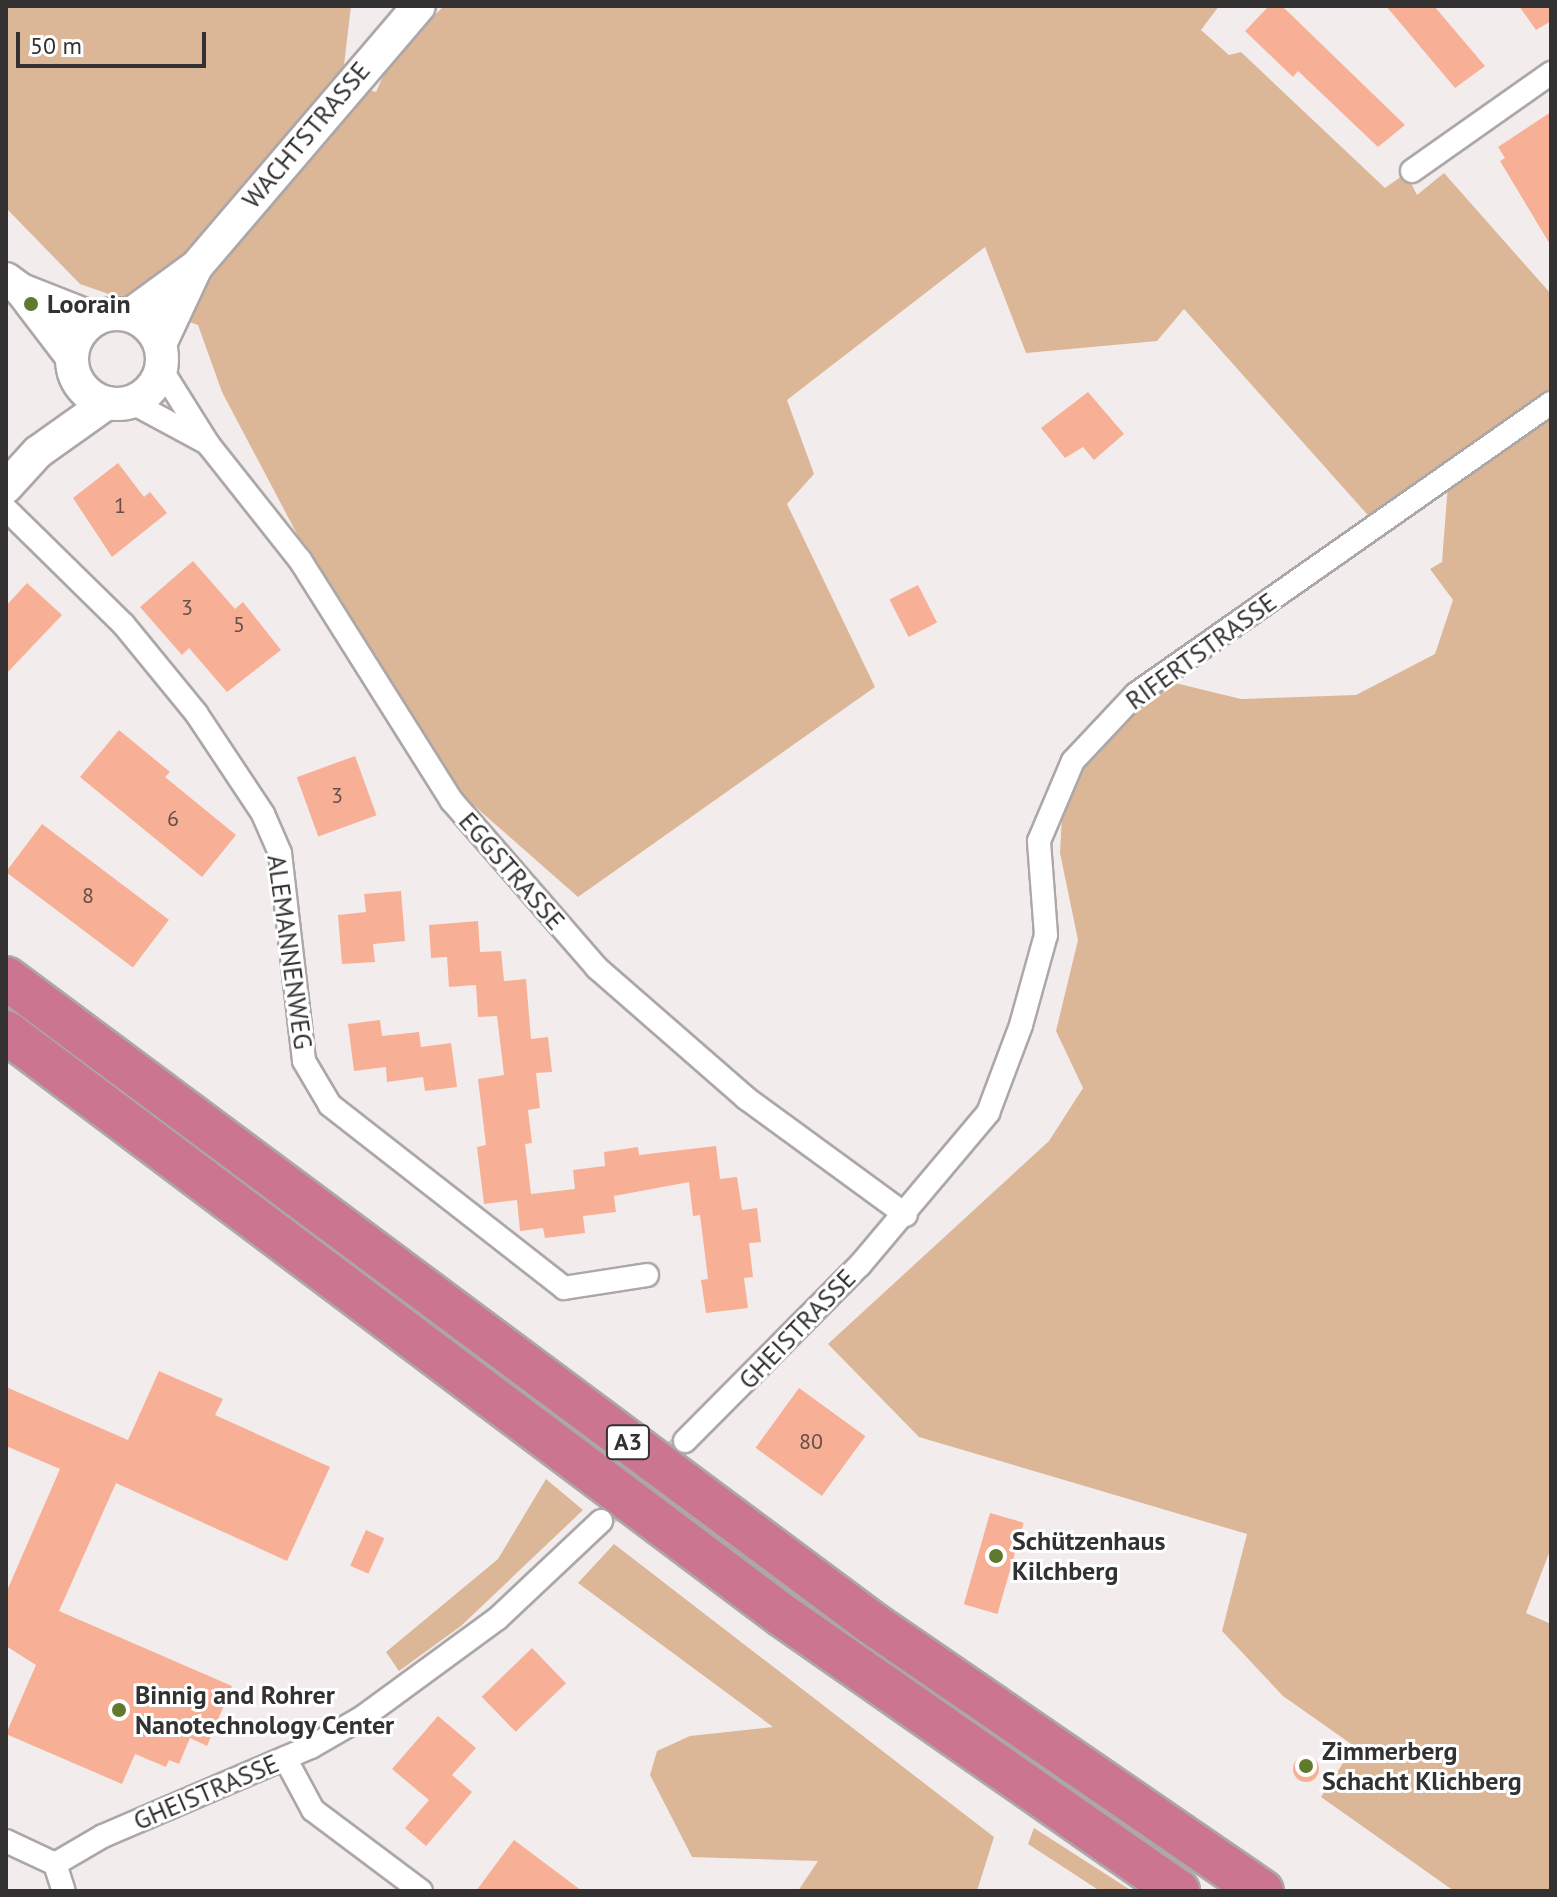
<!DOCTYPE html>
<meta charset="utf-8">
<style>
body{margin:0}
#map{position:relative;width:1557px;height:1897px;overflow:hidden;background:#f3ecec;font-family:"PT Sans",sans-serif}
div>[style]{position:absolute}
.green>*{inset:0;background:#dbb797}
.building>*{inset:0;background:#f7b095;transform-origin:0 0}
.round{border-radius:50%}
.minor-tunnel>*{height:22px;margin-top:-11px;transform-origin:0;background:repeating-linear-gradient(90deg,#cdc7c7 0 22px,transparent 0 33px)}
.roads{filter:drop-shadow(2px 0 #ada7a7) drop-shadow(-2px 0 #ada7a7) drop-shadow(0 2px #ada7a7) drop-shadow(0 -2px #ada7a7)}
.minor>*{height:22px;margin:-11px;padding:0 11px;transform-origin:11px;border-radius:11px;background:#fff}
.secondary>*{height:32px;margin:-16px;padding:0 16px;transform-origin:16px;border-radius:16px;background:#fff}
.secondary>.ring{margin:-16px;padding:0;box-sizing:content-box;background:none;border:32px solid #fff;border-radius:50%}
.motorway>*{height:42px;margin:-21px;padding:0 21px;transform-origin:21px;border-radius:21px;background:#cb7591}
.dots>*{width:22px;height:22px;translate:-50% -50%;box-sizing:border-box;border:4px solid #fff;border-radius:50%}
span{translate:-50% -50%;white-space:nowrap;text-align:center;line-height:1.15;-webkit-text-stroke:6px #fff;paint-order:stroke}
.number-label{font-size:22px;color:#64514a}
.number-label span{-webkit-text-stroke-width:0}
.shield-label span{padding:2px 6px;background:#fff;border:2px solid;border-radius:6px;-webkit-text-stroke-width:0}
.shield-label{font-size:24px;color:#333131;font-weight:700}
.street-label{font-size:26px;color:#333131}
.poi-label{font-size:26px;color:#333131;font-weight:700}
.left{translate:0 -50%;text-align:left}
.frame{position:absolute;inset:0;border:8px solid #333131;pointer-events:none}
.scale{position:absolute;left:16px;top:32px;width:190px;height:36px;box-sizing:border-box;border:4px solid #333131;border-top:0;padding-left:10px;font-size:24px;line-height:28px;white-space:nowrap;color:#333131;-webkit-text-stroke:6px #fff;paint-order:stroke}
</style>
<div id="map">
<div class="green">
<div style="clip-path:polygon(6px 6px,351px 6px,342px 82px,376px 92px,391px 58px,444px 6px,1219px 6px,1201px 30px,1229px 55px,1241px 52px,1385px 188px,1406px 173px,1417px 195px,1444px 173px,1551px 294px,1551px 394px,1374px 522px,1184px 309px,1157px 341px,1026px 353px,985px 247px,787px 400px,814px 474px,787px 504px,875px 687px,578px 897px,411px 750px,222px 392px,198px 325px,80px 284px,6px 208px)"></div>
<div style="clip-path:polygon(1551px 410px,1551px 1548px,1526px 1613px,1551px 1624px,1551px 1891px,1454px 1891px,1321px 1797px,1354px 1746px,1283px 1696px,1222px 1631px,1247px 1534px,919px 1437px,828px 1344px,1049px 1141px,1083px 1088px,1056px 1031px,1078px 940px,1060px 853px,1062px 816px,1080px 769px,1138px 702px,1167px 681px,1241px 699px,1356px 695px,1435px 654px,1453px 600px,1430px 569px,1442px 562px,1448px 484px)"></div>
<div style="clip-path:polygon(546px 1479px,583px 1510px,461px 1626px,399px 1671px,386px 1652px,498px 1559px)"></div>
<div style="clip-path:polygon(614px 1544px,994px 1837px,977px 1891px,798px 1891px,818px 1861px,692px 1857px,650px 1775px,657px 1751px,690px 1736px,773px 1727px,578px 1583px)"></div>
<div style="clip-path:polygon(1034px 1828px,1132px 1891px,1100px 1891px,1028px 1844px)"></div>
</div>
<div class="building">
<div style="clip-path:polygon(1269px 6px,1282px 6px,1405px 125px,1378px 147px,1298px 71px,1293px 77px,1245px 31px)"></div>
<div style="clip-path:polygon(1386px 6px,1434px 6px,1485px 66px,1455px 88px)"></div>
<div style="clip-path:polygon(1519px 6px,1551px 6px,1551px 21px,1536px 30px)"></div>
<div style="clip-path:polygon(1551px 112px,1551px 246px,1500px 161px,1505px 158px,1498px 147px)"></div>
<div style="clip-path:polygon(1088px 392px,1124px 434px,1094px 460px,1083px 447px,1065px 458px,1041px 428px)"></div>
<div style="clip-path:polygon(118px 463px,144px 497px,150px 492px,167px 513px,112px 557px,73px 498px)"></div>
<div style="clip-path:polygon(193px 561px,235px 609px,243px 602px,281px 650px,227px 692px,189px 648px,182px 655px,140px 607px)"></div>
<div style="clip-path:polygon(27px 583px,62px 615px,6px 674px,6px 606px)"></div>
<div style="left:918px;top:585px;width:42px;height:32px;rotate:63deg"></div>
<div style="clip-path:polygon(119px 730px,170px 772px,165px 777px,236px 835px,202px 877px,80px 777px)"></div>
<div style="left:355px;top:756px;width:63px;height:62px;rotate:70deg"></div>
<div style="left:42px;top:824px;width:159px;height:60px;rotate:37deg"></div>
<div style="clip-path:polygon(401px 891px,405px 941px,373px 944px,375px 962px,342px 964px,338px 915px,366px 912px,364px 894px)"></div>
<div style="clip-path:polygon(478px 921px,480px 952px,501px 951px,504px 981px,526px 979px,531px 1039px,548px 1037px,552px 1072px,536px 1073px,540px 1108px,528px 1110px,532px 1143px,525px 1144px,531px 1194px,575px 1189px,573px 1170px,605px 1166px,604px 1152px,638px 1147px,639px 1155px,716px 1146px,720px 1179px,737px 1177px,742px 1210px,757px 1208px,761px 1242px,749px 1243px,753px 1277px,744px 1278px,748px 1308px,706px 1313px,701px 1280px,708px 1279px,700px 1215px,693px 1216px,689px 1182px,614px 1196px,616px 1212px,583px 1216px,585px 1233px,545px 1238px,543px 1228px,520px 1231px,517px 1200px,484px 1204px,477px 1147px,486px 1145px,478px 1079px,504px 1075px,497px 1016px,478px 1017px,476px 985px,449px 987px,447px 957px,431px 958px,429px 925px)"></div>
<div style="clip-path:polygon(380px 1020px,382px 1036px,419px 1032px,421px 1047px,451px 1043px,457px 1087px,425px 1091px,423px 1077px,387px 1082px,386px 1067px,354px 1071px,348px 1024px)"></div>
<div style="clip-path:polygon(159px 1371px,223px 1399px,215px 1415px,330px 1467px,287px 1561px,116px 1483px,59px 1611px,232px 1686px,207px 1746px,190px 1738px,179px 1764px,169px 1760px,166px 1767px,135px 1754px,122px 1784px,6px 1734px,36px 1665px,6px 1646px,6px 1593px,60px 1469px,6px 1446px,6px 1387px,128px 1440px)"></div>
<div style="left:799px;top:1388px;width:82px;height:74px;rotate:36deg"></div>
<div style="left:990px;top:1513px;width:35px;height:95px;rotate:16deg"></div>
<div style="left:366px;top:1530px;width:20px;height:39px;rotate:24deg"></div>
<div style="left:532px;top:1648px;width:49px;height:70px;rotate:46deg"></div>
<div style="clip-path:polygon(438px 1716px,476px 1748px,452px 1775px,472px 1792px,426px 1846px,405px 1828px,429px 1800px,392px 1769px)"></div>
<div class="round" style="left:1293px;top:1756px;width:26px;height:26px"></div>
<div style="clip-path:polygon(514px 1840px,582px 1891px,476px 1891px)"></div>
</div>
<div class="minor-tunnel">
<div style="left:601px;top:1521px;width:116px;rotate:-43.6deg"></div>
</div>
<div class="roads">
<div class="minor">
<div style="left:1412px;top:171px;width:170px;rotate:-35.2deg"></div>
<div style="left:161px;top:369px;width:89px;rotate:57.9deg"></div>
<div style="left:208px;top:444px;width:148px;rotate:51.6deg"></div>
<div style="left:300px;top:560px;width:285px;rotate:57.8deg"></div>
<div style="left:452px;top:801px;width:221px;rotate:49deg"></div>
<div style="left:597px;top:968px;width:198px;rotate:41.1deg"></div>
<div style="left:746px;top:1098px;width:198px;rotate:36.2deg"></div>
<div style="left:131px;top:402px;width:86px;rotate:28.3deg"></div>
<div style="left:6px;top:509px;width:165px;rotate:44.5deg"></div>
<div style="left:124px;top:625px;width:114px;rotate:50.7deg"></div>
<div style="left:196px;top:713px;width:121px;rotate:56.4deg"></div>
<div style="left:263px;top:814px;width:43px;rotate:66.4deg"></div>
<div style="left:280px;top:853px;width:209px;rotate:83.4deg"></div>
<div style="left:304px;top:1061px;width:51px;rotate:59.4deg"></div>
<div style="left:330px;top:1105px;width:297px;rotate:38deg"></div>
<div style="left:564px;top:1288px;width:84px;rotate:-8.9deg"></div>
<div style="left:685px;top:1441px;width:248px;rotate:-45.2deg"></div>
<div style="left:860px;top:1265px;width:199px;rotate:-49.9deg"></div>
<div style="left:988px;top:1113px;width:94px;rotate:-69.4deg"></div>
<div style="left:1021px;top:1025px;width:93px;rotate:-74.5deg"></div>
<div style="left:1046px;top:935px;width:94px;rotate:-94.3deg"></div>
<div style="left:1039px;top:841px;width:87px;rotate:-67deg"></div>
<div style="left:1073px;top:761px;width:92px;rotate:-46.8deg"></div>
<div style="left:1136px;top:694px;width:507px;rotate:-35.04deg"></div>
<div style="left:285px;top:1758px;width:59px;rotate:61.7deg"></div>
<div style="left:313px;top:1810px;width:135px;rotate:36.9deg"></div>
<div style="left:6px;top:1841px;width:54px;rotate:25.1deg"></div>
<div style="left:55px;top:1864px;width:56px;rotate:-30.3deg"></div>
<div style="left:103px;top:1836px;width:226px;rotate:-23.2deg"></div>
<div style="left:311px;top:1747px;width:60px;rotate:-30deg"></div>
<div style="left:363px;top:1717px;width:166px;rotate:-36.2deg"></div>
<div style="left:497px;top:1619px;width:143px;rotate:-43.3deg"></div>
<div style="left:55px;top:1864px;width:28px;rotate:72deg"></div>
</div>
<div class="secondary">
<div style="left:6px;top:279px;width:19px;rotate:36deg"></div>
<div style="left:21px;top:290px;width:84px;rotate:52.7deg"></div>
<div style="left:21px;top:290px;width:79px;rotate:21.4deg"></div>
<div class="ring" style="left:72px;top:314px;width:58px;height:58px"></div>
<div style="left:130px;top:315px;width:78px;rotate:-36.1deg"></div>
<div style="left:160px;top:344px;width:85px;rotate:-64.9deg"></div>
<div style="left:196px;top:267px;width:343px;rotate:-49.5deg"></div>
<div style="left:6px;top:487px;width:47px;rotate:-47.6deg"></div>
<div style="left:38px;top:452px;width:85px;rotate:-35.4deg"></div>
</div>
<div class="motorway">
<div style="left:6px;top:978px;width:1081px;rotate:36.69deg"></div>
<div style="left:873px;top:1624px;width:472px;rotate:34.5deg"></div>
<div style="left:6px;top:1032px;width:971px;rotate:36.92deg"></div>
<div style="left:782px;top:1615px;width:483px;rotate:34.9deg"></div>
</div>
</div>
<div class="dots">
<div style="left:31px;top:304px;background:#60792c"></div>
<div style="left:996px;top:1556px;background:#60792c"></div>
<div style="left:119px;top:1710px;background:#60792c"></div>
<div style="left:1306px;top:1766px;background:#60792c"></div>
</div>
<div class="number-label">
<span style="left:120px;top:506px">1</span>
<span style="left:187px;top:608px">3</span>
<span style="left:239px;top:625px">5</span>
<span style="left:337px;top:796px">3</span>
<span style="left:173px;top:819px">6</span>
<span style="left:88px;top:896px">8</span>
<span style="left:811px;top:1442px">80</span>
</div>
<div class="shield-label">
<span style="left:628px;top:1442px">A3</span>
</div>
<div class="street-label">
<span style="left:306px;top:135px;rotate:-50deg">WACHTSTRASSE</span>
<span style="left:1201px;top:651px;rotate:-36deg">RIFERTSTRASSE</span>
<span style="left:512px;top:871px;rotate:49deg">EGGSTRASSE</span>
<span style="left:290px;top:952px;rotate:82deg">ALEMANNENWEG</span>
<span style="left:797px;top:1329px;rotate:-46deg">GHEISTRASSE</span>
<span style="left:206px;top:1792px;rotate:-23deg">GHEISTRASSE</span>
</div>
<div class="poi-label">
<span class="left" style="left:47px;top:304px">Loorain</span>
<span class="left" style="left:1012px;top:1556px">Schützenhaus<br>Kilchberg</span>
<span class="left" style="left:135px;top:1710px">Binnig and Rohrer<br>Nanotechnology Center</span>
<span class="left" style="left:1322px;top:1766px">Zimmerberg<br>Schacht Klichberg</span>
</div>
<div class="frame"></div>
<div class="scale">50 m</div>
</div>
